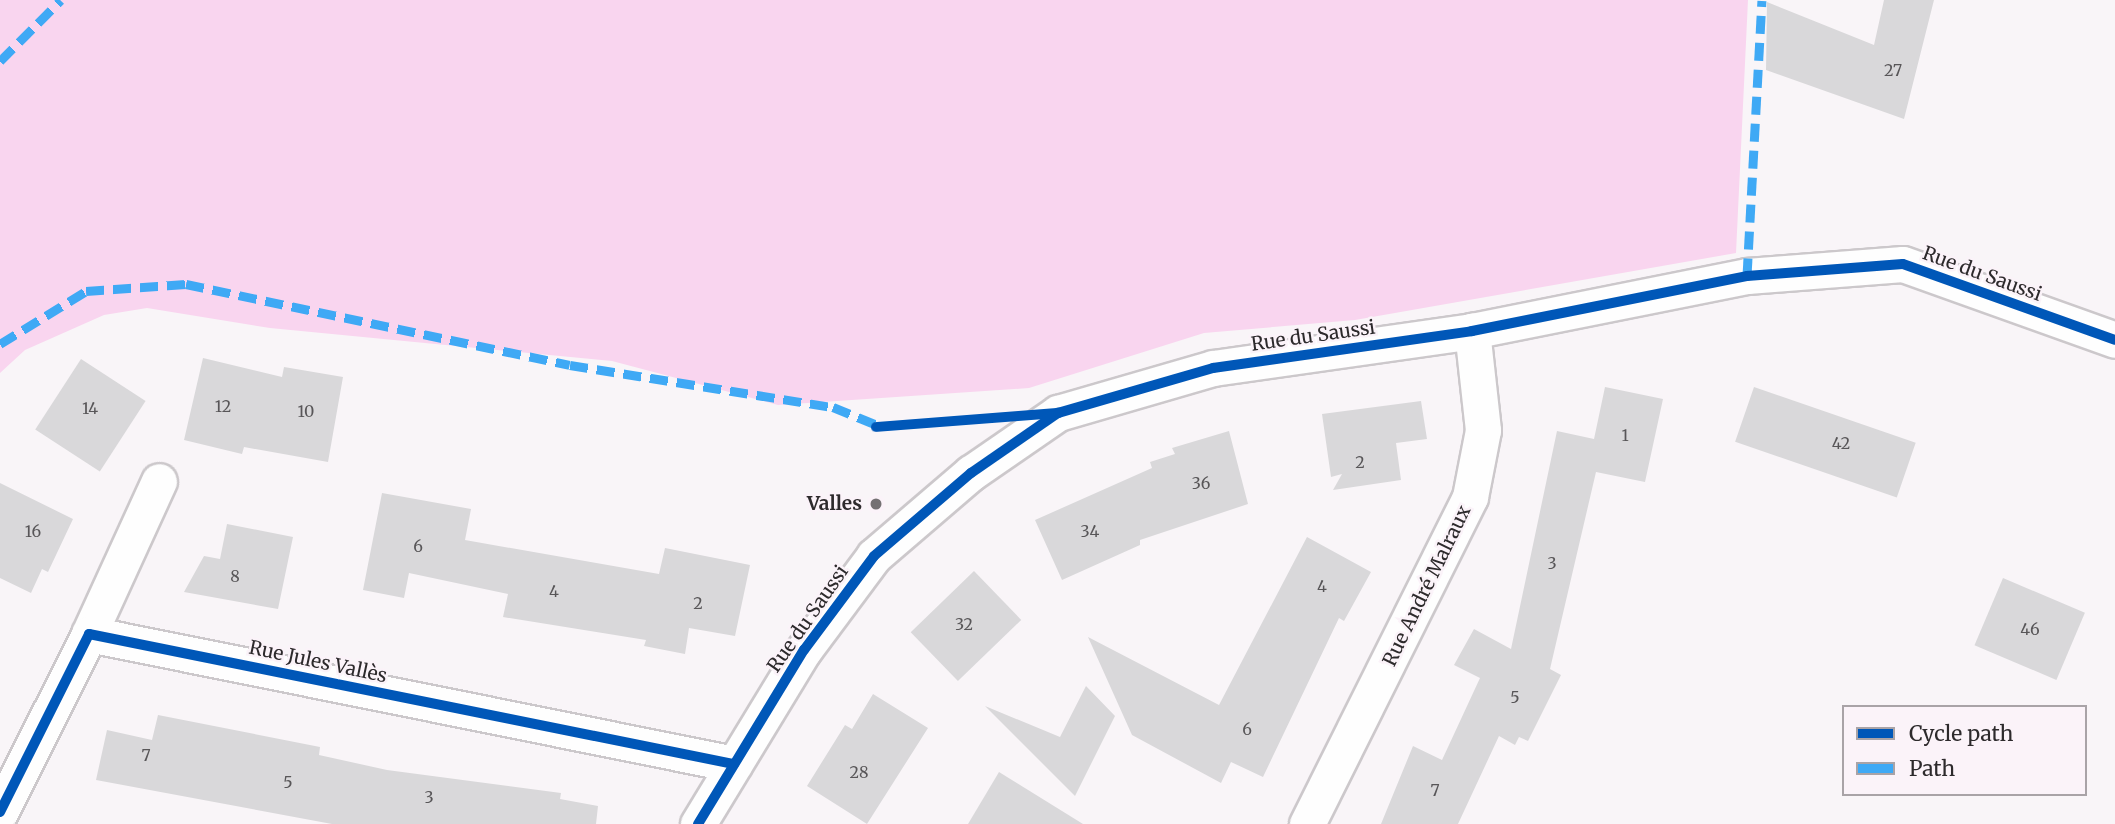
<!DOCTYPE html>
<meta charset="utf-8">
<style>
body{margin:0}
#map{position:relative;width:2115px;height:824px;overflow:hidden;background:#f9f5f8;font-family:Merriweather,serif}
div>[style]{position:absolute}
.green>*{inset:0;background:#f9d5ef}
.building>*{inset:0;background:#d9d8da;transform-origin:0 0}
.roads{filter:drop-shadow(2px 0 #ccc8cb) drop-shadow(-2px 0 #ccc8cb) drop-shadow(0 2px #ccc8cb) drop-shadow(0 -2px #ccc8cb)}
.minor>*{height:35px;margin:-17.5px;padding:0 17.5px;transform-origin:17.5px;border-radius:17.5px;background:#fefefe}
.quiet>*{height:9px;margin-top:-4.5px;transform-origin:0;background:repeating-linear-gradient(90deg,#3fa9f5 0 18px,transparent 0 27px)}
.cycleway>*{height:10px;margin:-5px;padding:0 5px;transform-origin:5px;border-radius:5px;background:#0057b8}
.dots>*{width:19px;height:19px;translate:-50% -50%;box-sizing:border-box;border:4px solid #fbf3f9;border-radius:50%}
span{translate:-50% -50%;white-space:nowrap;text-align:center;line-height:1.15;-webkit-text-stroke:5px #fbf3f9;paint-order:stroke}
.number-label{font-size:16px;color:#585658}
.number-label span{-webkit-text-stroke-width:0}
.street-label{font-size:19px;color:#2d2a2c}
.poi-label{font-size:19px;color:#2d2a2c;font-weight:700}
.right{translate:-100% -50%;text-align:right}
.legend{position:absolute;left:1842px;top:705px;width:245px;height:91px;box-sizing:border-box;background:#fbf3f9;border:2px solid #a9a3a7;margin:0;padding:9px 12px;list-style:none;font-size:21px;color:#2d2a2c}
.legend li{display:flex;align-items:center;gap:14px;height:35px}
.legend b{width:35px;border:2px solid #a9a3a7}
</style>
<div id="map">
<div class="green">
<div style="clip-path:polygon(0 0,1748px 0,1736px 253px,1355px 320px,1204px 333px,1029px 388px,778px 405px,612px 361px,270px 328px,147px 308px,104px 315px,25px 350px,0 373px)"></div>
</div>
<div class="building">
<div style="clip-path:polygon(1884px 0,1934px 0,1904px 119px,1766px 70px,1767px 2px,1874px 45px)"></div>
<div style="clip-path:polygon(203px 358px,282px 377px,284px 367px,343px 377px,328px 462px,244px 447px,242px 454px,184px 440px)"></div>
<div style="left:81px;top:359px;width:77px;height:84px;rotate:33deg"></div>
<div style="clip-path:polygon(1605px 387px,1663px 399px,1645px 482px,1596px 472px,1550px 669px,1561px 675px,1528px 741px,1519px 737px,1515px 745px,1499px 736px,1458px 824px,1381px 824px,1413px 746px,1442px 760px,1480px 678px,1454px 665px,1474px 629px,1511px 649px,1557px 431px,1594px 439px)"></div>
<div style="left:1754px;top:387px;width:171px;height:58px;rotate:19deg"></div>
<div style="clip-path:polygon(1421px 401px,1427px 439px,1396px 443px,1401px 480px,1333px 490px,1342px 474px,1331px 477px,1322px 414px)"></div>
<div style="clip-path:polygon(1229px 431px,1248px 504px,1140px 540px,1140px 545px,1062px 580px,1035px 520px,1152px 468px,1150px 462px,1175px 454px,1172px 448px)"></div>
<div style="clip-path:polygon(0 483px,73px 519px,48px 572px,42px 569px,31px 593px,0 578px)"></div>
<div style="clip-path:polygon(382px 493px,471px 509px,465px 540px,659px 574px,665px 548px,750px 565px,735px 636px,689px 628px,685px 654px,644px 646px,646px 640px,503px 617px,508px 594px,409px 573px,404px 598px,363px 590px)"></div>
<div style="clip-path:polygon(227px 524px,293px 537px,278px 609px,184px 592px,204px 556px,220px 559px)"></div>
<div style="clip-path:polygon(1307px 537px,1371px 572px,1344px 621px,1339px 618px,1263px 777px,1231px 762px,1221px 783px,1132px 735px,1088px 637px,1219px 705px)"></div>
<div style="left:974px;top:571px;width:68px;height:88px;rotate:46deg"></div>
<div style="left:2003px;top:578px;width:89px;height:73px;rotate:23deg"></div>
<div style="clip-path:polygon(1086px 686px,1115px 716px,1075px 796px,985px 706px,1060px 737px)"></div>
<div style="clip-path:polygon(873px 694px,928px 728px,867px 824px,807px 786px,845px 725px,852px 729px)"></div>
<div style="clip-path:polygon(158px 715px,320px 747px,319px 755px,387px 770px,561px 793px,560px 799px,598px 806px,596px 824px,332px 824px,96px 780px,107px 730px,152px 740px)"></div>
<div style="clip-path:polygon(999px 772px,1083px 824px,968px 824px)"></div>
</div>
<div class="roads">
<div class="minor">
<div style="left:89px;top:634px;width:168px;rotate:-65.4deg"></div>
<div style="left:0;top:812px;width:199px;rotate:-63.4deg"></div>
<div style="left:89px;top:634px;width:658px;rotate:11.4deg"></div>
<div style="left:698px;top:824px;width:204px;rotate:-58.7deg"></div>
<div style="left:804px;top:650px;width:117px;rotate:-53.3deg"></div>
<div style="left:874px;top:556px;width:128px;rotate:-40.6deg"></div>
<div style="left:971px;top:473px;width:106px;rotate:-34.6deg"></div>
<div style="left:1058px;top:413px;width:161px;rotate:-16.2deg"></div>
<div style="left:1213px;top:368px;width:262px;rotate:-8.1deg"></div>
<div style="left:1472px;top:331px;width:280px;rotate:-11.3deg"></div>
<div style="left:1747px;top:276px;width:156px;rotate:-4.4deg"></div>
<div style="left:1903px;top:264px;width:225px;rotate:19.7deg"></div>
<div style="left:1307px;top:824px;width:365px;rotate:-63.5deg"></div>
<div style="left:1470px;top:497px;width:68px;rotate:-79deg"></div>
<div style="left:1483px;top:430px;width:100px;rotate:-96.3deg"></div>
</div>
</div>
<div class="quiet">
<div style="left:0;top:61px;width:86px;rotate:-45deg"></div>
<div style="left:1747px;top:276px;width:276px;rotate:-86.9deg"></div>
<div style="left:0;top:344px;width:101px;rotate:-31.6deg"></div>
<div style="left:86px;top:291px;width:100px;rotate:-4deg"></div>
<div style="left:186px;top:284px;width:392px;rotate:11.9deg"></div>
<div style="left:570px;top:365px;width:266px;rotate:9.1deg"></div>
<div style="left:833px;top:407px;width:53px;rotate:22.2deg"></div>
</div>
<div class="cycleway">
<div style="left:876px;top:427px;width:183px;rotate:-4.4deg"></div>
<div style="left:0;top:812px;width:199px;rotate:-63.4deg"></div>
<div style="left:89px;top:634px;width:658px;rotate:11.4deg"></div>
<div style="left:698px;top:824px;width:204px;rotate:-58.7deg"></div>
<div style="left:804px;top:650px;width:117px;rotate:-53.3deg"></div>
<div style="left:874px;top:556px;width:128px;rotate:-40.6deg"></div>
<div style="left:971px;top:473px;width:106px;rotate:-34.6deg"></div>
<div style="left:1058px;top:413px;width:161px;rotate:-16.2deg"></div>
<div style="left:1213px;top:368px;width:262px;rotate:-8.1deg"></div>
<div style="left:1472px;top:331px;width:280px;rotate:-11.3deg"></div>
<div style="left:1747px;top:276px;width:156px;rotate:-4.4deg"></div>
<div style="left:1903px;top:264px;width:225px;rotate:19.7deg"></div>
</div>
<div class="dots">
<div style="left:876px;top:504px;background:#747173"></div>
</div>
<div class="number-label">
<span style="left:1893px;top:70px">27</span>
<span style="left:223px;top:406px">12</span>
<span style="left:90px;top:408px">14</span>
<span style="left:306px;top:411px">10</span>
<span style="left:1625px;top:435px">1</span>
<span style="left:1841px;top:443px">42</span>
<span style="left:1360px;top:462px">2</span>
<span style="left:1201px;top:483px">36</span>
<span style="left:33px;top:531px">16</span>
<span style="left:1090px;top:531px">34</span>
<span style="left:418px;top:546px">6</span>
<span style="left:1552px;top:563px">3</span>
<span style="left:235px;top:576px">8</span>
<span style="left:1322px;top:586px">4</span>
<span style="left:554px;top:591px">4</span>
<span style="left:698px;top:603px">2</span>
<span style="left:964px;top:624px">32</span>
<span style="left:2030px;top:629px">46</span>
<span style="left:1515px;top:697px">5</span>
<span style="left:1247px;top:729px">6</span>
<span style="left:146px;top:755px">7</span>
<span style="left:859px;top:772px">28</span>
<span style="left:288px;top:782px">5</span>
<span style="left:1435px;top:790px">7</span>
<span style="left:429px;top:797px">3</span>
</div>
<div class="street-label">
<span style="left:1982px;top:274px;rotate:20deg">Rue du Saussi</span>
<span style="left:1313px;top:336px;rotate:-8deg">Rue du Saussi</span>
<span style="left:1427px;top:586px;rotate:-64deg">Rue André Malraux</span>
<span style="left:808px;top:619px;rotate:-55deg">Rue du Saussi</span>
<span style="left:318px;top:662px;rotate:12deg">Rue Jules Vallès</span>
</div>
<div class="poi-label">
<span class="right" style="left:862px;top:504px">Valles</span>
</div>
<ul class="legend">
<li><b style="height:9px;background:#0057b8"></b>Cycle path</li>
<li><b style="height:9px;background:#3fa9f5"></b>Path</li>
</ul>
</div>
